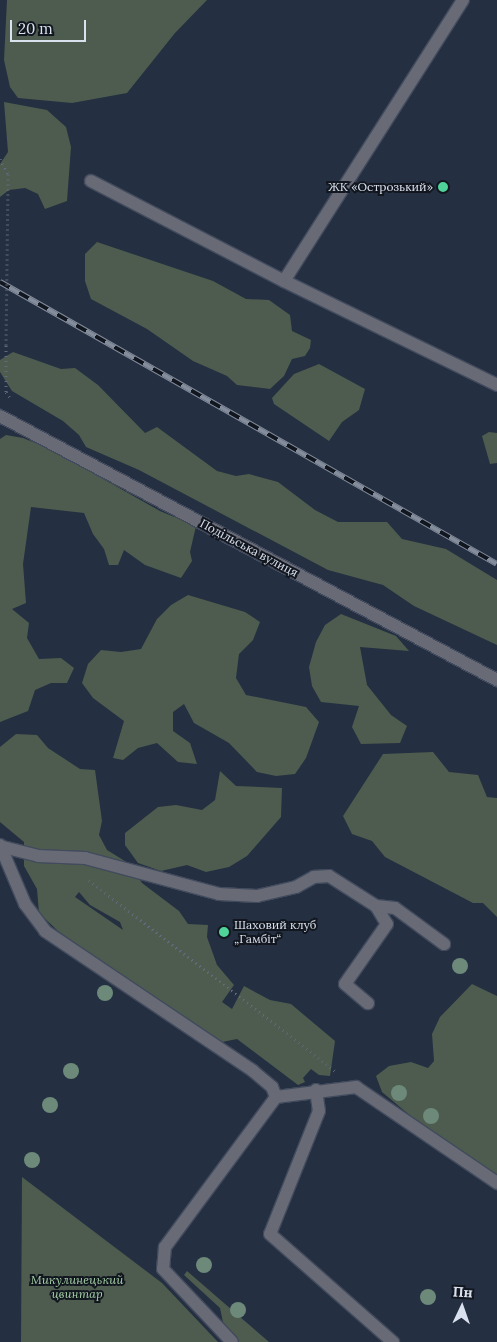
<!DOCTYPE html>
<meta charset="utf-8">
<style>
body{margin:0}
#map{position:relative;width:497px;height:1342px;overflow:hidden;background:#242f41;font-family:Lora,serif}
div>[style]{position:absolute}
.green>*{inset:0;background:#4d5c4e}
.path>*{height:3px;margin-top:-1.5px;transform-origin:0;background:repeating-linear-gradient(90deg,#606a7a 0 1px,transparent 0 5px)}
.roads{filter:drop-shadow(1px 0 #414b5d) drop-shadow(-1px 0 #414b5d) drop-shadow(0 1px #414b5d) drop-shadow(0 -1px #414b5d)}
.minor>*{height:12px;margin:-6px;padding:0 6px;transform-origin:6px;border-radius:6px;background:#686a76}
.rail>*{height:5.5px;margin-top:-2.75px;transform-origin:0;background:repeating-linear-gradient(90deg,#12171f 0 11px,#848d9c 0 22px);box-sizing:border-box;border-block:1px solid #848d9c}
.path-bridge>*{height:3px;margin-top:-1.5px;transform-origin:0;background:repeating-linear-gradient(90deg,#606a7a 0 1px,transparent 0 5px)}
.trees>*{width:16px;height:16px;margin:-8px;border-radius:50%;background:#6c897a}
.dots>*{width:14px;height:14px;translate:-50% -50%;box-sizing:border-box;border:2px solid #12171f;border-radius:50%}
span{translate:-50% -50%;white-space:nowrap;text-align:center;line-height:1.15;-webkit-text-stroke:4px #12171f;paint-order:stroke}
.poi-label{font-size:12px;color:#dae1ee}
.right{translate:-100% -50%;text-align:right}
.left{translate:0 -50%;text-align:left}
.street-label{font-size:12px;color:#dae1ee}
.park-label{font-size:12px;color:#a7d2a9;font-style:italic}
.north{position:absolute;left:437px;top:1282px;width:50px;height:50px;-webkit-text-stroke:4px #12171f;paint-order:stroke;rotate:3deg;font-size:14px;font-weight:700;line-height:20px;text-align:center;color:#dae1ee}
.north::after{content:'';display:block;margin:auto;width:18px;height:22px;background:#dae1ee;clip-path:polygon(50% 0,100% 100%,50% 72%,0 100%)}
.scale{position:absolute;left:10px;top:20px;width:76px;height:22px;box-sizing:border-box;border:2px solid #dae1ee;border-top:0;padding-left:6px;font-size:15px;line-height:18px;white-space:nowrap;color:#dae1ee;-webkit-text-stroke:4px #12171f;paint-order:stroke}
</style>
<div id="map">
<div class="green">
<div style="clip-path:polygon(7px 0,207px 0,175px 33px,127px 93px,72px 103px,18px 98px,10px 87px,4px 60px)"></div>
<div style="clip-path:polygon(4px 102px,47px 110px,66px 127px,71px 147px,67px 201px,45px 209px,38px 194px,25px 188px,9px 190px,0 197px,0 164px,8px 152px)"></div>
<div style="clip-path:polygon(97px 242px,213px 281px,246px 299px,269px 300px,290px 315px,292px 331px,311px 340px,310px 348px,305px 356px,292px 359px,284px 376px,270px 389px,237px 385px,227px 376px,193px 361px,147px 329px,91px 299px,85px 281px,85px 254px)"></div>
<div style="clip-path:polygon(13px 352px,61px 369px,75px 368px,98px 385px,145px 433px,157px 427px,217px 471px,236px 476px,249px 474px,278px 482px,315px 510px,338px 522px,387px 522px,402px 539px,446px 549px,497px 580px,497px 645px,414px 606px,383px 585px,328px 570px,139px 470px,86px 447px,79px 435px,63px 421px,12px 391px,0 372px,0 360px)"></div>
<div style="clip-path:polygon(319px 364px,365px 389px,359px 410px,342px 422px,329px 441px,274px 404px,272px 398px,294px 374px)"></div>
<div style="clip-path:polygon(489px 432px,497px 433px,497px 463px,490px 464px,482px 436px)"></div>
<div style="clip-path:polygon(6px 435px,23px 438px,50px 449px,160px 511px,196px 526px,190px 552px,192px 561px,181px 578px,145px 565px,124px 550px,118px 565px,109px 565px,104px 549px,93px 534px,84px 513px,31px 507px,23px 564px,26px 603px,12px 609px,29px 623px,27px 638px,39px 659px,61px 658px,74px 668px,67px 683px,51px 683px,35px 690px,28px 711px,0 722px,0 439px)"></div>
<div style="clip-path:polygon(188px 595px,245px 612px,260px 622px,253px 640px,239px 654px,236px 678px,246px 695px,306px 707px,319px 722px,306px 758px,295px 774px,276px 776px,257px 772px,229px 743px,194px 723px,184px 704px,173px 712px,173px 731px,190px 743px,197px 764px,178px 762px,157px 743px,138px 748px,123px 760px,113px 758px,124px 721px,93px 698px,82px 683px,88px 664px,101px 650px,121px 652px,141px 649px,157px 619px,171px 605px)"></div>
<div style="clip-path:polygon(341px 614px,396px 636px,409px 651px,360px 647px,367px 685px,391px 715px,407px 726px,400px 743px,361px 744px,352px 727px,359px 706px,321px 702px,312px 686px,309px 667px,316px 642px,325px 625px)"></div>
<div style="clip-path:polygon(evenodd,16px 734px,37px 735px,48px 748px,80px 769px,95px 770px,102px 821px,99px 835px,107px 850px,128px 863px,142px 883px,179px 911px,188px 924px,208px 925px,207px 937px,217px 965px,234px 985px,222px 1002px,232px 1009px,244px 986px,270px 1000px,291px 1004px,335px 1041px,330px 1076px,319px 1075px,311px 1069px,303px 1078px,305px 1082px,298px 1085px,237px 1039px,217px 1043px,58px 931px,39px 913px,37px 889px,24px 866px,24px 842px,0 822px,0 747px,16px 734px,79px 892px,90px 905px,120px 922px,123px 930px,75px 897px,79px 892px)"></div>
<div style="clip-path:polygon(433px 752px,449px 772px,478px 775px,487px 797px,497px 798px,497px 917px,483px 903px,473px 903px,385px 857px,372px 841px,352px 834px,343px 816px,383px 754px)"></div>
<div style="clip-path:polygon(220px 771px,236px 786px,282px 788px,281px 817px,247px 856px,229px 867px,206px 872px,187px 865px,161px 871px,138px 863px,125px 845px,125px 833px,158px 807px,176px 805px,202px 810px,215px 800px)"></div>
<div style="clip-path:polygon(472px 984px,497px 996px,497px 1188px,382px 1092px,376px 1076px,389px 1066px,411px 1062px,428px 1068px,434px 1061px,432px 1034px,440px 1017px)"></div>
<div style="clip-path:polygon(22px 1177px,162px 1283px,218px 1342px,21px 1342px)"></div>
<div style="clip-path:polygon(187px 1271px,269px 1342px,239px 1342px,224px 1327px,220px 1308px,184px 1275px)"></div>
</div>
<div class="path">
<div style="left:0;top:159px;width:17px;rotate:62deg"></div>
<div style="left:6px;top:345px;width:47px;rotate:90deg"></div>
<div style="left:6px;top:392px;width:7px;rotate:56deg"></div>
<div style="left:89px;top:880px;width:311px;rotate:37.8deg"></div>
</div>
<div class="roads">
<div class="minor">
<div style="left:91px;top:181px;width:217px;rotate:27.4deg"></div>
<div style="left:284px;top:281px;width:237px;rotate:26deg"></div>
<div style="left:284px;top:281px;width:333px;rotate:-57.5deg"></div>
<div style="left:0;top:416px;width:563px;rotate:27.98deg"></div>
<div style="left:0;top:845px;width:64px;rotate:67deg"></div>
<div style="left:25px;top:904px;width:34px;rotate:53deg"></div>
<div style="left:45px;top:931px;width:251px;rotate:33.9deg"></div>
<div style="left:253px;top:1071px;width:25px;rotate:40deg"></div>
<div style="left:272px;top:1087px;width:11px;rotate:68deg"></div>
<div style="left:276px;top:1097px;width:187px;rotate:126.5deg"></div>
<div style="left:165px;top:1247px;width:22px;rotate:95deg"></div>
<div style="left:163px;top:1269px;width:100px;rotate:46.6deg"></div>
<div style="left:3px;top:847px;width:36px;rotate:14deg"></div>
<div style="left:38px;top:856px;width:47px;rotate:2.4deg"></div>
<div style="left:85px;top:858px;width:139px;rotate:15deg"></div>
<div style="left:219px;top:894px;width:38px;rotate:3deg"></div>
<div style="left:257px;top:896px;width:40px;rotate:-13deg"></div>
<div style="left:296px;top:887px;width:21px;rotate:-29deg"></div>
<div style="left:314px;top:877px;width:15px;rotate:-4deg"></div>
<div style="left:329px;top:876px;width:56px;rotate:32.6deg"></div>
<div style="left:376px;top:906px;width:21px;rotate:59deg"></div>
<div style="left:387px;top:924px;width:73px;rotate:125deg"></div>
<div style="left:345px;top:984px;width:30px;rotate:40deg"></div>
<div style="left:376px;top:906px;width:19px;rotate:6deg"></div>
<div style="left:395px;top:908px;width:61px;rotate:36.3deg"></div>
<div style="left:316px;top:1090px;width:21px;rotate:82deg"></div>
<div style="left:319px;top:1111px;width:132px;rotate:111.7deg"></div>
<div style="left:270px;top:1234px;width:164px;rotate:41.3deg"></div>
<div style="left:276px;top:1097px;width:81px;rotate:-7.1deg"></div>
<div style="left:356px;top:1087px;width:171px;rotate:34.2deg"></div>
</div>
</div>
<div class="rail">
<div style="left:0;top:282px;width:571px;rotate:29.57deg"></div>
</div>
<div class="path-bridge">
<div style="left:6px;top:345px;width:171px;rotate:-89.3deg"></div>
</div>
<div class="trees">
<div style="left:460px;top:966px"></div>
<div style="left:105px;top:993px"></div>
<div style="left:71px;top:1071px"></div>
<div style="left:399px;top:1093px"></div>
<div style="left:50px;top:1105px"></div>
<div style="left:431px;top:1116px"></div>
<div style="left:32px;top:1160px"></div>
<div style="left:204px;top:1265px"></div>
<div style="left:428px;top:1297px"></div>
<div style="left:238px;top:1310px"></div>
</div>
<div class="dots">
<div style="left:443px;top:187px;background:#4fd399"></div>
<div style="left:224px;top:932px;background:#4fd399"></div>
</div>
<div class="poi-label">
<span class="right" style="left:433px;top:187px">ЖК «Острозький»</span>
<span class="left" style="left:234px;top:932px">Шаховий клуб<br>„Гамбіт“</span>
</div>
<div class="street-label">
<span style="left:249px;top:548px;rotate:28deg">Подільська вулиця</span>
</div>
<div class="park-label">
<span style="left:77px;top:1287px">Микулинецький<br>цвинтар</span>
</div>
<div class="north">Пн</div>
<div class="scale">20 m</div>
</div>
